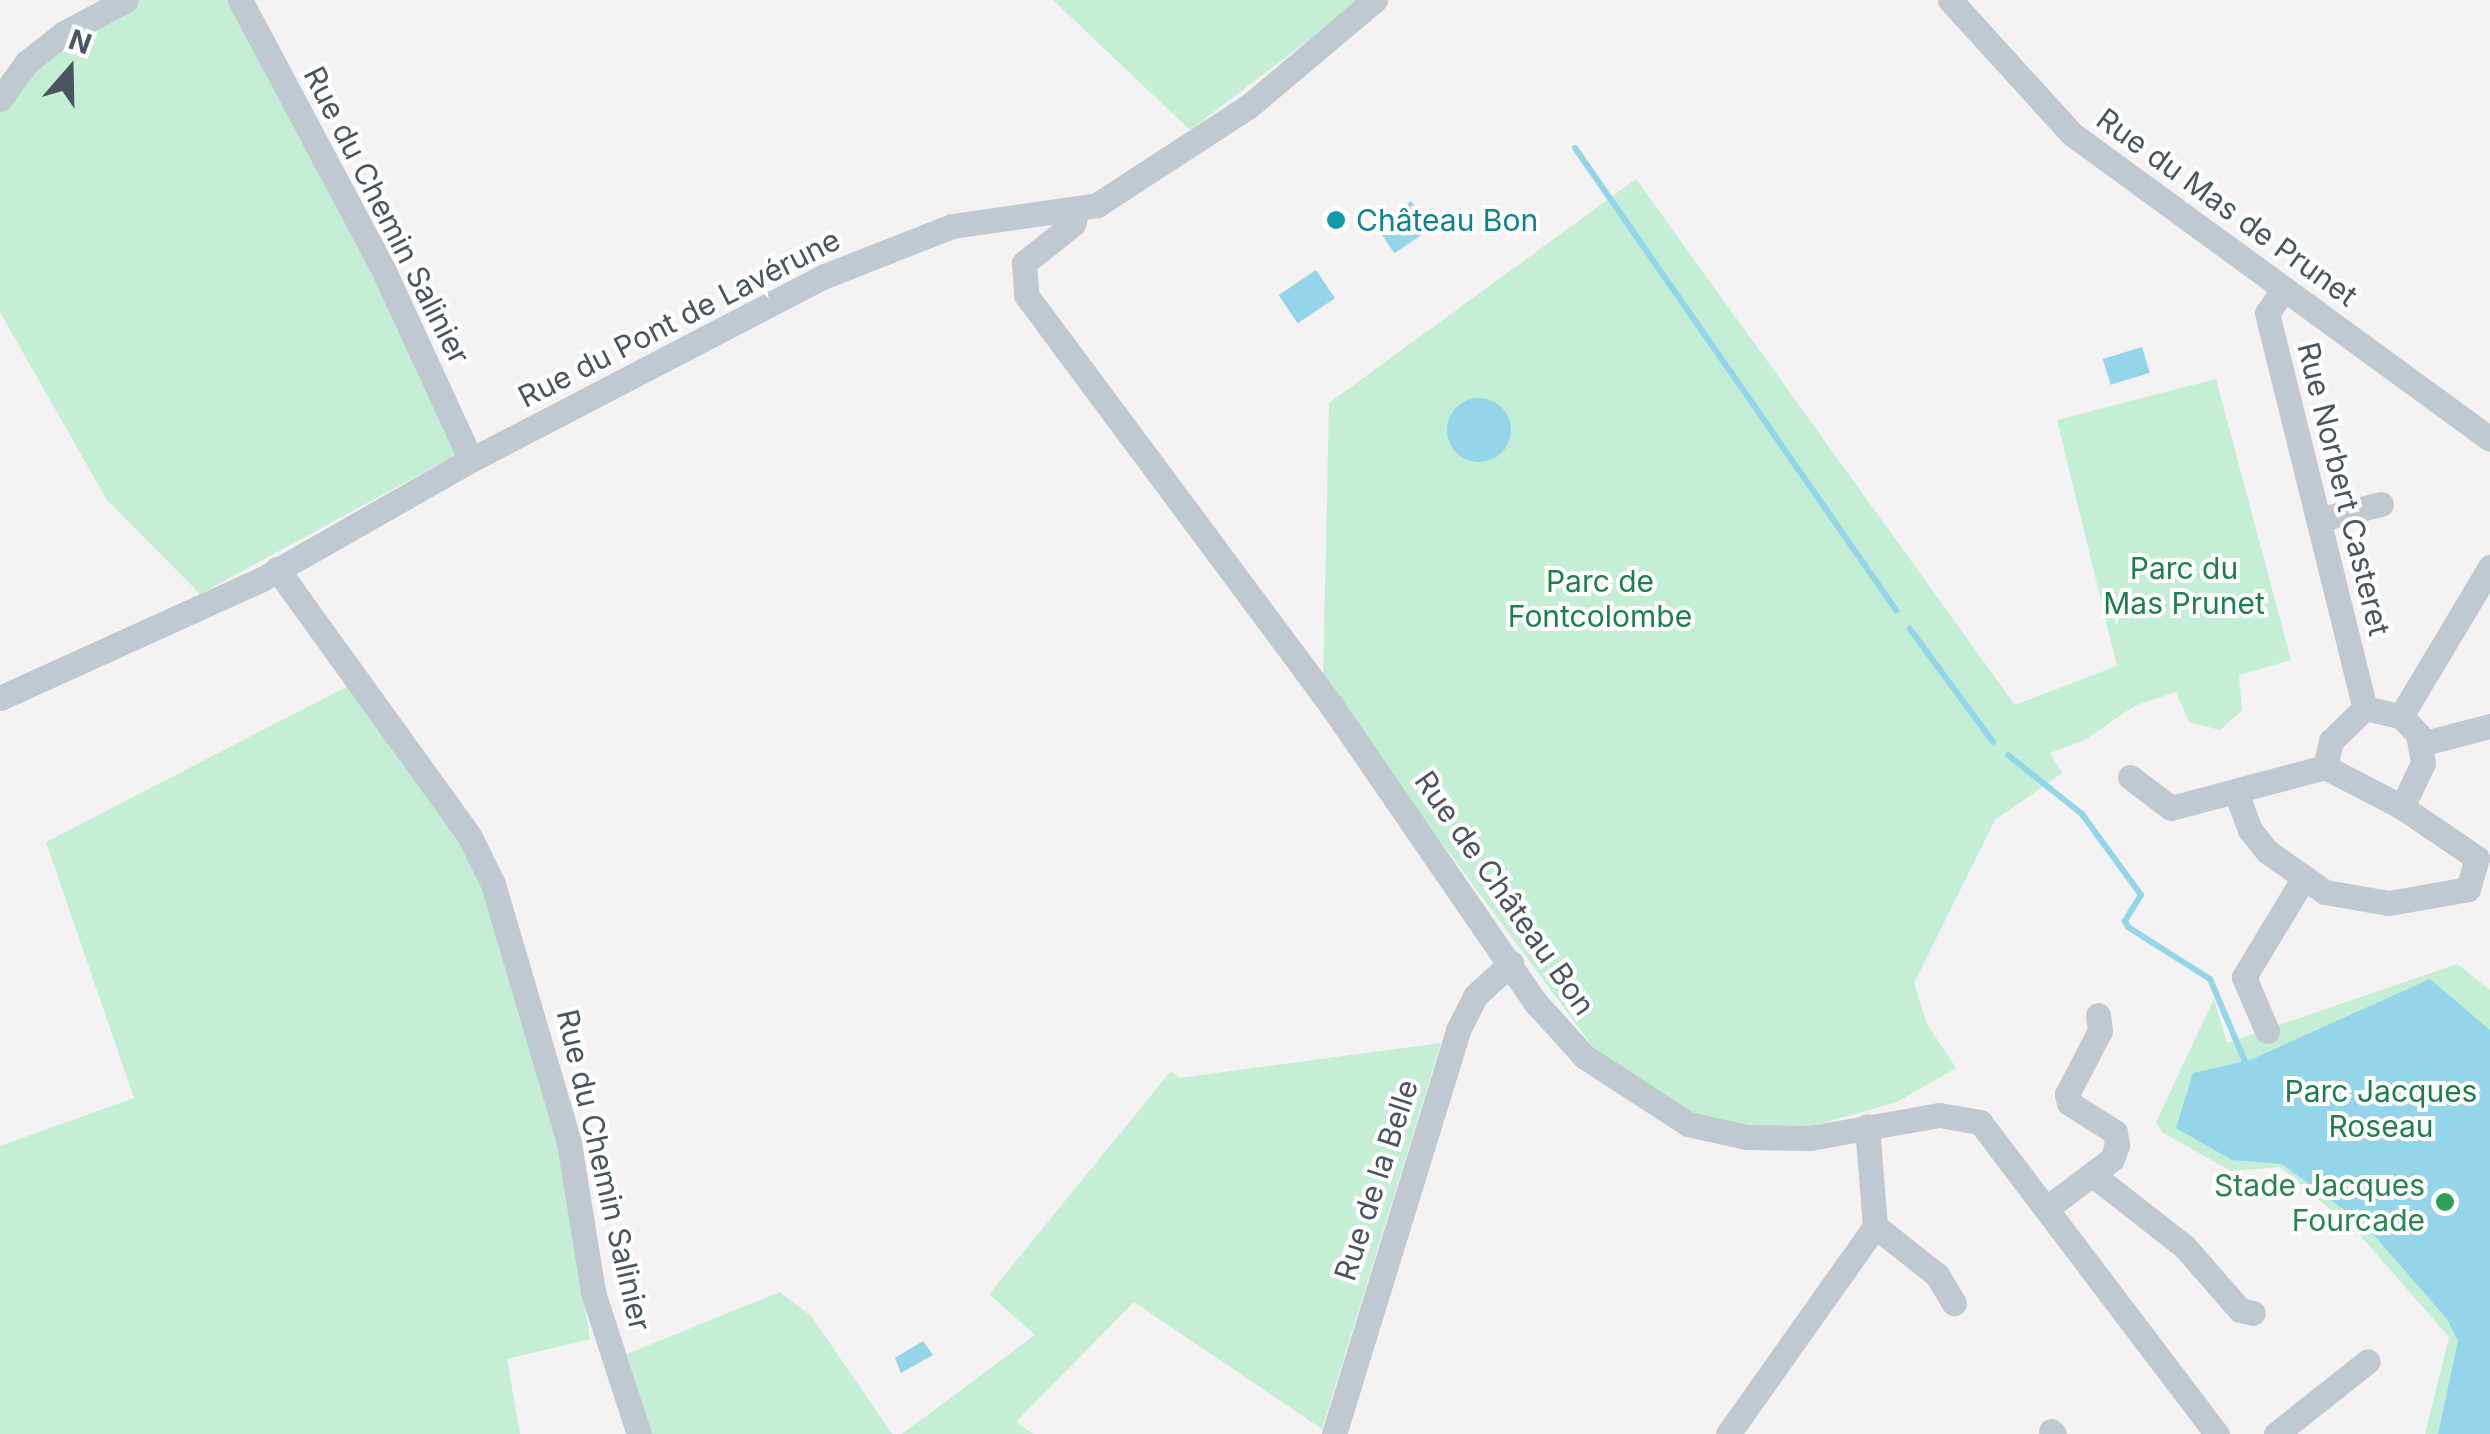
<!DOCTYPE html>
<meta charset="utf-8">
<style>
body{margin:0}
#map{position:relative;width:2490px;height:1434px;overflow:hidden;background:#f4f2f2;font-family:Inter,sans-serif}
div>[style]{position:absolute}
.green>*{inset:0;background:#c4eed5}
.water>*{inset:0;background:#94d5e9;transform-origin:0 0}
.round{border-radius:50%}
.stream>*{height:6px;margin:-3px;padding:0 3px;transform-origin:3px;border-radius:3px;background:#94d5e9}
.minor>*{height:25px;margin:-12.5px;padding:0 12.5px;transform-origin:12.5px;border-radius:12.5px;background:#c1c9d0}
.dots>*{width:28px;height:28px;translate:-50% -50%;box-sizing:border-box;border:5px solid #fff;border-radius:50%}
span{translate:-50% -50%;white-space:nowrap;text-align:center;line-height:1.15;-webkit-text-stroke:8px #fff;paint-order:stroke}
.street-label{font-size:30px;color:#4a555f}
.culture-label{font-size:30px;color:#0d838f}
.left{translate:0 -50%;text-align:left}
.park-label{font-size:30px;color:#1d7f4f}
.leisure-label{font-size:30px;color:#27864d}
.right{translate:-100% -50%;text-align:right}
.north{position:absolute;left:20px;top:20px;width:100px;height:100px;-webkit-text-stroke:8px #fff;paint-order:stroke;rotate:20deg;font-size:28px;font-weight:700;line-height:40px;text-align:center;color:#4a555f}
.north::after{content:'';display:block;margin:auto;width:35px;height:45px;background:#4a555f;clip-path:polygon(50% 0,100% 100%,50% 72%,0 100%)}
</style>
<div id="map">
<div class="green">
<div style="clip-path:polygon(137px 0,234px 0,463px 451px,200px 594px,107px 500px,0 312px,0 105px,31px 66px)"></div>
<div style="clip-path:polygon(1053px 0,1361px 0,1190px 130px)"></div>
<div style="clip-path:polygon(1636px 179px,2015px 705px,2117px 666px,2057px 420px,2216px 379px,2291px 660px,2239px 675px,2242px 710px,2220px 730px,2189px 722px,2176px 692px,2134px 706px,2085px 740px,2050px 753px,2062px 773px,1995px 820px,1914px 983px,1927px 1024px,1956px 1068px,1897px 1102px,1784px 1134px,1696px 1118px,1601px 1058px,1323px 682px,1329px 403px)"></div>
<div style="clip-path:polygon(352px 684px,463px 838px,486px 883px,560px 1137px,590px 1339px,507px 1359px,520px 1434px,0 1434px,0 1146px,134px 1098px,46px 842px)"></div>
<div style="clip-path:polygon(2457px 964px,2490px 990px,2490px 1434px,2425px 1434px,2449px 1337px,2358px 1233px,2280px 1167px,2231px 1171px,2162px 1132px,2156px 1122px,2214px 999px,2227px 1043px)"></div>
<div style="clip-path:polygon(1441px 1043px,1322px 1429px,1134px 1302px,1016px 1422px,1033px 1434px,902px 1434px,1035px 1335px,989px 1294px,1171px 1071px,1179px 1078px)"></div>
<div style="clip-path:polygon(780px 1292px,812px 1317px,892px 1434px,651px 1434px,627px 1354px)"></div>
</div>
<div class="water">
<div style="left:1411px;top:201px;width:34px;height:43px;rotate:56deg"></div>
<div style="left:1316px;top:270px;width:34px;height:45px;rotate:56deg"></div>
<div style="left:2142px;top:347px;width:27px;height:41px;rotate:73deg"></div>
<div class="round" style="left:1447px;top:398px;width:64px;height:64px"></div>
<div style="clip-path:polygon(2430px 979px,2490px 1030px,2490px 1434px,2438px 1434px,2458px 1341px,2447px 1319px,2366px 1226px,2282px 1164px,2232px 1160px,2176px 1128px,2193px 1073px,2250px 1060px)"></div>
<div style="clip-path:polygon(923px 1341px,933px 1355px,901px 1373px,895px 1358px)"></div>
</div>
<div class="stream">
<div style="left:1575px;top:148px;width:563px;rotate:55.21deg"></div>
<div style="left:1910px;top:629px;width:140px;rotate:53.7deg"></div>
<div style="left:2008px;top:755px;width:95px;rotate:38.6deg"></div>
<div style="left:2082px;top:814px;width:100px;rotate:53.9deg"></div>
<div style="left:2141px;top:895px;width:31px;rotate:122deg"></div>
<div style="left:2125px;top:921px;width:7px;rotate:63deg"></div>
<div style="left:2128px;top:927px;width:97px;rotate:32.4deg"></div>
<div style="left:2210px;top:979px;width:95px;rotate:67deg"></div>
</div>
<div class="minor">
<div style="left:240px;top:0;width:305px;rotate:62deg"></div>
<div style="left:383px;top:269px;width:210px;rotate:65.3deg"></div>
<div style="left:1950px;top:0;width:181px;rotate:47.7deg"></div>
<div style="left:2072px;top:134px;width:517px;rotate:36.12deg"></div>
<div style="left:0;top:99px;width:46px;rotate:-53.9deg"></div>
<div style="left:27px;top:62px;width:47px;rotate:-38.1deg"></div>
<div style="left:64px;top:33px;width:70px;rotate:-28deg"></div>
<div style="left:1076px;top:213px;width:11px;rotate:105deg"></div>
<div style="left:1073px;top:224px;width:63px;rotate:141.5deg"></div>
<div style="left:1024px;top:263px;width:32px;rotate:86deg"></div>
<div style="left:1026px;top:295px;width:511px;rotate:53.35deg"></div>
<div style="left:1331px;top:705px;width:362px;rotate:55.5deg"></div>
<div style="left:1536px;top:1003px;width:73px;rotate:47.8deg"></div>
<div style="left:1585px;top:1057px;width:123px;rotate:33deg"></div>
<div style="left:1688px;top:1124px;width:59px;rotate:12.6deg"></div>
<div style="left:1746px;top:1137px;width:64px;rotate:0.9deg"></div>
<div style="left:1810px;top:1138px;width:131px;rotate:-10.1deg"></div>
<div style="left:1939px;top:1115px;width:42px;rotate:9.7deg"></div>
<div style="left:1980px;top:1122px;width:392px;rotate:52.8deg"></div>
<div style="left:2284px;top:289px;width:29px;rotate:125deg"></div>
<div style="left:2267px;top:313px;width:407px;rotate:76.1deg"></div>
<div style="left:2318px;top:520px;width:65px;rotate:-14.3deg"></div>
<div style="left:277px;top:569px;width:328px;rotate:54.2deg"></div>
<div style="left:469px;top:835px;width:55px;rotate:63.9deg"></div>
<div style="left:493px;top:884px;width:270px;rotate:73.6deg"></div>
<div style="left:569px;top:1143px;width:151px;rotate:80.8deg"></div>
<div style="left:593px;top:1292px;width:149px;rotate:72.1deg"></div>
<div style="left:0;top:698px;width:288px;rotate:-24.4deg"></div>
<div style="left:262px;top:579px;width:241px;rotate:-29.7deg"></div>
<div style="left:471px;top:460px;width:399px;rotate:-27.5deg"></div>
<div style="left:825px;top:276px;width:136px;rotate:-21.5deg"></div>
<div style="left:952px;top:226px;width:147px;rotate:-8.2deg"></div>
<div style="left:1097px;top:205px;width:181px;rotate:-33.1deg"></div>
<div style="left:1249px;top:106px;width:165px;rotate:-40.1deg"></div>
<div style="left:2365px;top:708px;width:37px;rotate:13deg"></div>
<div style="left:2401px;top:716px;width:25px;rotate:47deg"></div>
<div style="left:2418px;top:734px;width:29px;rotate:80deg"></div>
<div style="left:2423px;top:763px;width:49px;rotate:115.5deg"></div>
<div style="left:2402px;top:807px;width:87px;rotate:-152.5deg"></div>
<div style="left:2325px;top:767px;width:27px;rotate:-77deg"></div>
<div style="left:2331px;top:741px;width:47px;rotate:-44.1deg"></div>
<div style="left:2401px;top:716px;width:174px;rotate:-59.1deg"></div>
<div style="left:2421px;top:744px;width:71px;rotate:-14.6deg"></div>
<div style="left:2130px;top:777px;width:51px;rotate:37.1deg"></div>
<div style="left:2171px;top:808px;width:159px;rotate:-14.9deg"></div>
<div style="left:2236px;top:792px;width:40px;rotate:69.8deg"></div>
<div style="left:2250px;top:830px;width:28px;rotate:51deg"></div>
<div style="left:2268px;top:852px;width:70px;rotate:35.1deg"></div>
<div style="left:2325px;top:892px;width:65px;rotate:9.8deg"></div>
<div style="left:2389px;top:903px;width:80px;rotate:-10deg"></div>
<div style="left:2468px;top:889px;width:32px;rotate:-74deg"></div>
<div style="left:2477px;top:858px;width:91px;rotate:-145.8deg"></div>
<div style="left:2267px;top:1031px;width:59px;rotate:-113.1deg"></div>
<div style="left:2244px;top:977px;width:112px;rotate:-58.9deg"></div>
<div style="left:2093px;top:1175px;width:115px;rotate:38deg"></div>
<div style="left:2184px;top:1246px;width:85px;rotate:48.8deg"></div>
<div style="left:2240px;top:1310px;width:13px;rotate:13deg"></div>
<div style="left:2047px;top:1208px;width:81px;rotate:-37deg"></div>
<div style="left:2112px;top:1159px;width:15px;rotate:-70deg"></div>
<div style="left:2117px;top:1145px;width:13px;rotate:-99deg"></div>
<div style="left:2115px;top:1132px;width:54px;rotate:-147.8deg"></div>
<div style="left:2069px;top:1103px;width:9px;rotate:-103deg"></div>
<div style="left:2067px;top:1094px;width:71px;rotate:-62.4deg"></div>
<div style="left:2100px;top:1031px;width:16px;rotate:-97deg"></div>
<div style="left:1875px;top:1226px;width:79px;rotate:38.3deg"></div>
<div style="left:1937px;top:1275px;width:33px;rotate:59deg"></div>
<div style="left:2051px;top:1431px;width:4px;rotate:45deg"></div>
<div style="left:1334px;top:1434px;width:423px;rotate:-72.9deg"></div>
<div style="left:1458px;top:1030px;width:38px;rotate:-63deg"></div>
<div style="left:1475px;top:996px;width:49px;rotate:-42.5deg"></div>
<div style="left:1728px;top:1434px;width:255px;rotate:-54.7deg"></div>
<div style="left:1875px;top:1226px;width:100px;rotate:-94.6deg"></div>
<div style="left:2276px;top:1434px;width:117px;rotate:-38.4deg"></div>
</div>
<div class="dots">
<div style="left:1336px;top:220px;background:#0f9aa8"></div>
<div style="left:2445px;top:1202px;background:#2e9e5b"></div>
</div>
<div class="street-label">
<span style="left:2227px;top:207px;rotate:36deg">Rue du Mas de Prunet</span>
<span style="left:387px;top:215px;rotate:63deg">Rue du Chemin Salinier</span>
<span style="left:679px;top:318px;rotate:-27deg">Rue du Pont de Lavérune</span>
<span style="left:2344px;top:489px;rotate:76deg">Rue Norbert Casteret</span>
<span style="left:1505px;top:893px;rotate:55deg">Rue de Château Bon</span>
<span style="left:604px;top:1170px;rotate:77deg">Rue du Chemin Salinier</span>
<span style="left:1376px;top:1180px;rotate:-72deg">Rue de la Belle</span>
</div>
<div class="culture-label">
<span class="left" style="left:1356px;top:220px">Château Bon</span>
</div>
<div class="park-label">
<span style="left:2184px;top:585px">Parc du<br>Mas Prunet</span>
<span style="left:1600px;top:598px">Parc de<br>Fontcolombe</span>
<span style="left:2381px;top:1108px">Parc Jacques<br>Roseau</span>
</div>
<div class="leisure-label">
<span class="right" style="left:2425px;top:1202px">Stade Jacques<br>Fourcade</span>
</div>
<div class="north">N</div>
</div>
